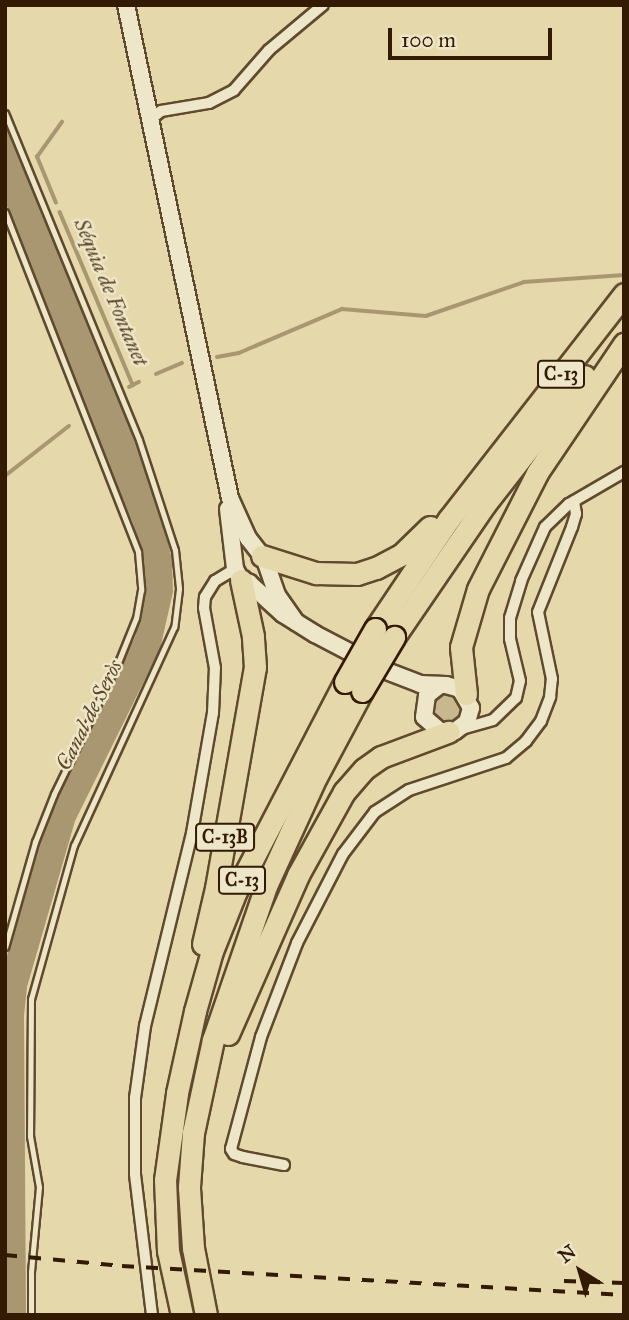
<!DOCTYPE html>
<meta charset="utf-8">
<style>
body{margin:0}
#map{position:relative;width:629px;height:1320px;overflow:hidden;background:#e5d8aa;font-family:"IM FELL Great Primer",serif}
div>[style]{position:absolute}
.green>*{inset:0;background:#c7b88e}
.round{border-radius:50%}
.water>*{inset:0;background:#a89771}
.stream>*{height:3.5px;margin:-1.75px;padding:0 1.75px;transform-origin:1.75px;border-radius:1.75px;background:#a89771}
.roads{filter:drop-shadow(2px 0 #604a2d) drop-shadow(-2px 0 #604a2d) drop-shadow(0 2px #604a2d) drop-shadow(0 -2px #604a2d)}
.lane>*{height:5px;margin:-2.5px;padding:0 2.5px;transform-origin:2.5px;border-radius:2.5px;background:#eee6c8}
.street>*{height:10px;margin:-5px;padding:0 5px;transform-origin:5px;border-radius:5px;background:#eee6c8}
.secondary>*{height:16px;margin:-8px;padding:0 8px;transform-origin:8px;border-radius:8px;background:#eee6c8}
.highway>*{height:21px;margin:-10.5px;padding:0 10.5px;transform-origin:10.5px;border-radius:10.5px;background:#e5d8aa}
.rail>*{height:3.5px;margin-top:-1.75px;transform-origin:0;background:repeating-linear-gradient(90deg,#331a03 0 12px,transparent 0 24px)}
.bridges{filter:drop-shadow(2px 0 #331a03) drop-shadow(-2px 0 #331a03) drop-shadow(0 2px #331a03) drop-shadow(0 -2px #331a03)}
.highway-bridge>*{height:21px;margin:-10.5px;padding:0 10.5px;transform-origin:10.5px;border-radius:10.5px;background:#e5d8aa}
span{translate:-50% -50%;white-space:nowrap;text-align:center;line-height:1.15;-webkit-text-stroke:5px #eee6c8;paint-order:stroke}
.shield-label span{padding:2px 5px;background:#eee6c8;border:2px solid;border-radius:5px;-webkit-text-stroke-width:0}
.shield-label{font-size:18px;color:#331a03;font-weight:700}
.water-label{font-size:21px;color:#5c462a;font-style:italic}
.frame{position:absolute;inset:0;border:7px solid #331a03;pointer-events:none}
.north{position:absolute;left:545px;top:1236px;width:70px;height:70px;-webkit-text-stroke:5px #eee6c8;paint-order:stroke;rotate:323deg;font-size:19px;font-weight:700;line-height:28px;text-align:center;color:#331a03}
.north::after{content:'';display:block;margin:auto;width:24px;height:32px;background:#331a03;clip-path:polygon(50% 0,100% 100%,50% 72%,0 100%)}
.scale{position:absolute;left:388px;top:28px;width:164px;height:32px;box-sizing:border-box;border:4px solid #331a03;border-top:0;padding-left:9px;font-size:21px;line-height:24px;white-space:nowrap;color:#331a03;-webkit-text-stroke:5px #eee6c8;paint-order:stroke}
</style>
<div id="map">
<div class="green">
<div class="round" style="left:432px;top:693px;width:30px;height:30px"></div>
</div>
<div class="water">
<div style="clip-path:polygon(5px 120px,126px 417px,164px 524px,172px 560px,173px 592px,160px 649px,75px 821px,27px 987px,24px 1016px,26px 1315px,5px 1315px,5px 963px,43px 826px,135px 637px,146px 586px,144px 565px,133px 523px,90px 425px,5px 201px)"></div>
</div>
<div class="stream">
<div style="left:56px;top:203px;width:50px;rotate:-112.4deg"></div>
<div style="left:37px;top:157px;width:43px;rotate:-54.5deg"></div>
<div style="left:60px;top:212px;width:188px;rotate:67.1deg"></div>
<div style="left:217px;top:357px;width:22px;rotate:-10deg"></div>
<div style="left:239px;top:353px;width:112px;rotate:-23.1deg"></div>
<div style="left:342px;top:309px;width:84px;rotate:4.8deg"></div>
<div style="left:426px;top:316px;width:104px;rotate:-19.1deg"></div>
<div style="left:524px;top:282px;width:100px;rotate:-4deg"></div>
<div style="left:156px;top:374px;width:28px;rotate:-23deg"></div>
<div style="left:129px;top:387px;width:11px;rotate:-27deg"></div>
<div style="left:5px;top:476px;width:81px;rotate:-38deg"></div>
</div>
<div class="roads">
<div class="lane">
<div style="left:5px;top:113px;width:353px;rotate:67.7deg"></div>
<div style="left:139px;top:440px;width:116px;rotate:71.9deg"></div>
<div style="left:175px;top:550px;width:39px;rotate:84deg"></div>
<div style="left:179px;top:589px;width:38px;rotate:97deg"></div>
<div style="left:174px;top:627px;width:240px;rotate:114.6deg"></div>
<div style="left:74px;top:845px;width:160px;rotate:105.6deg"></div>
<div style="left:31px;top:999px;width:137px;rotate:90.4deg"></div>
<div style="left:30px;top:1136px;width:52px;rotate:80deg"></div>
<div style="left:39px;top:1187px;width:85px;rotate:95.4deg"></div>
<div style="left:31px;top:1272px;width:43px;rotate:90deg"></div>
<div style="left:5px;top:212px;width:365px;rotate:68.6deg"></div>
<div style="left:138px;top:552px;width:38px;rotate:85deg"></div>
<div style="left:141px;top:590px;width:28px;rotate:100deg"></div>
<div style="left:136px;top:618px;width:45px;rotate:112deg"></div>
<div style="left:119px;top:660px;width:149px;rotate:115.9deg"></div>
<div style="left:54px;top:794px;width:52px;rotate:111.6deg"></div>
<div style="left:35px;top:842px;width:109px;rotate:105.9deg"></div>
</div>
<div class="street">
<div style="left:150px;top:120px;width:14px;rotate:-39deg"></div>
<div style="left:161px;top:111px;width:49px;rotate:-9.5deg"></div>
<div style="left:209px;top:103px;width:28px;rotate:-27deg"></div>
<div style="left:234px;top:90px;width:53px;rotate:-48.8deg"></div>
<div style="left:269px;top:50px;width:70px;rotate:-39.8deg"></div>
<div style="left:458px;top:730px;width:36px;rotate:-16deg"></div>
<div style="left:493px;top:720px;width:32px;rotate:-44deg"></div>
<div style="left:516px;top:698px;width:17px;rotate:-77deg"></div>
<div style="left:520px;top:681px;width:43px;rotate:-103.4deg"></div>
<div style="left:510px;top:639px;width:21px;rotate:-90deg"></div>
<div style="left:510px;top:618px;width:39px;rotate:-73deg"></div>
<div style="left:521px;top:581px;width:59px;rotate:-66deg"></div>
<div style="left:545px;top:527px;width:33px;rotate:-44deg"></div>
<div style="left:569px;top:504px;width:64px;rotate:-30.2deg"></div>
<div style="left:284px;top:1165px;width:42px;rotate:-169deg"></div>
<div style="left:243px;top:1157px;width:9px;rotate:-162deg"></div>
<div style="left:234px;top:1154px;width:6px;rotate:-121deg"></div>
<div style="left:231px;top:1149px;width:116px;rotate:-75deg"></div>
<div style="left:261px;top:1037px;width:101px;rotate:-69deg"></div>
<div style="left:297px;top:943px;width:100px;rotate:-62.7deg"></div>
<div style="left:343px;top:854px;width:53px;rotate:-52.7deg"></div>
<div style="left:375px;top:812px;width:40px;rotate:-32.9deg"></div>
<div style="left:409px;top:790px;width:102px;rotate:-18.3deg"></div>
<div style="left:506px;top:758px;width:26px;rotate:-40deg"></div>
<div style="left:526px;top:741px;width:25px;rotate:-53deg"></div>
<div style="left:541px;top:721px;width:26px;rotate:-69deg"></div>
<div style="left:550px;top:697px;width:18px;rotate:-84deg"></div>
<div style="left:552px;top:679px;width:68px;rotate:-101.8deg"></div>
<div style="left:538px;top:612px;width:92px;rotate:-68.2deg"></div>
<div style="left:572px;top:527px;width:14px;rotate:-73deg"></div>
<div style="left:576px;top:514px;width:13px;rotate:-99deg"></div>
<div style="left:152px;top:1315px;width:142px;rotate:-96.9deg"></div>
<div style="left:135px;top:1174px;width:76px;rotate:-90deg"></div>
<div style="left:135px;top:1098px;width:73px;rotate:-82.1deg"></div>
<div style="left:145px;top:1026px;width:199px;rotate:-76.3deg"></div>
<div style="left:192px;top:833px;width:122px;rotate:-80.1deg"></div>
<div style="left:213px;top:713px;width:45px;rotate:-87.5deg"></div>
<div style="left:215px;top:668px;width:61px;rotate:-100.4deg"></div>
<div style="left:204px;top:608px;width:11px;rotate:-85deg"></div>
<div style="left:205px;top:597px;width:19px;rotate:-58deg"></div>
<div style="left:215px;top:581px;width:23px;rotate:-31deg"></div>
</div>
<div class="secondary">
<div style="left:126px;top:5px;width:504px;rotate:78.09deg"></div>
<div style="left:230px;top:498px;width:44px;rotate:65.8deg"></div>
<div style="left:248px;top:538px;width:28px;rotate:52deg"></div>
<div style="left:265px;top:560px;width:37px;rotate:71deg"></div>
<div style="left:277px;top:595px;width:33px;rotate:55deg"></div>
<div style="left:228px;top:509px;width:60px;rotate:83.3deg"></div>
<div style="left:235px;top:569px;width:13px;rotate:61deg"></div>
<div style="left:241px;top:580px;width:9px;rotate:18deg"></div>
<div style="left:249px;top:583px;width:46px;rotate:42.4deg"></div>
<div style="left:283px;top:614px;width:38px;rotate:32deg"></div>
<div style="left:315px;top:634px;width:78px;rotate:27.6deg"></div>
<div style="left:384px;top:670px;width:39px;rotate:21deg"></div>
<div style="left:420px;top:684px;width:26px;rotate:2deg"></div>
<div style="left:446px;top:685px;width:15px;rotate:16deg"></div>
<div style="left:460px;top:689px;width:22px;rotate:60deg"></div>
<div style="left:471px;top:708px;width:15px;rotate:106deg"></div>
<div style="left:467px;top:722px;width:15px;rotate:143deg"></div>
<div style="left:455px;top:731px;width:15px;rotate:180deg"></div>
<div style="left:440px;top:731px;width:21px;rotate:-139deg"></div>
<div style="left:424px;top:717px;width:22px;rotate:-82deg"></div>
<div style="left:427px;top:695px;width:15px;rotate:-37deg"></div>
</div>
<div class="highway">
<div style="left:262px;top:556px;width:57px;rotate:17.5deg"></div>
<div style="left:316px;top:573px;width:41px;rotate:1.4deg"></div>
<div style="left:357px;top:574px;width:20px;rotate:-18deg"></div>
<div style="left:376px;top:568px;width:30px;rotate:-28deg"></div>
<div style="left:402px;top:554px;width:39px;rotate:-44deg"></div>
<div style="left:375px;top:629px;width:133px;rotate:-56.1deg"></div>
<div style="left:449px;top:519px;width:285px;rotate:-52.1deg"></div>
<div style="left:394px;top:637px;width:161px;rotate:-55.6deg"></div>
<div style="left:485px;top:504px;width:162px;rotate:-52deg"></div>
<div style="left:466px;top:694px;width:47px;rotate:-96.1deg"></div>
<div style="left:461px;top:647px;width:60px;rotate:-73.7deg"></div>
<div style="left:478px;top:589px;width:130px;rotate:-63deg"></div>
<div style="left:537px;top:473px;width:156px;rotate:-56deg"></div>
<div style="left:203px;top:944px;width:57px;rotate:-76.9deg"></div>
<div style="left:216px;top:888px;width:224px;rotate:-80deg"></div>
<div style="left:255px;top:667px;width:31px;rotate:-94deg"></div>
<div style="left:253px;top:636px;width:57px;rotate:-102.1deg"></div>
<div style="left:228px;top:1034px;width:174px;rotate:-66.2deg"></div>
<div style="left:298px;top:875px;width:95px;rotate:-61deg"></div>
<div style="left:344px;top:792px;width:30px;rotate:-49deg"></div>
<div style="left:364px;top:769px;width:21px;rotate:-35deg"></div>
<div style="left:381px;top:757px;width:72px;rotate:-20.5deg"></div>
<div style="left:182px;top:1315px;width:66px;rotate:-102.3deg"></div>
<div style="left:168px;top:1251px;width:71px;rotate:-92.4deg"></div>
<div style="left:165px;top:1180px;width:88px;rotate:-82.1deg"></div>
<div style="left:177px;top:1093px;width:84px;rotate:-77.6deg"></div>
<div style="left:195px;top:1011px;width:62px;rotate:-74.2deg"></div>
<div style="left:212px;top:951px;width:65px;rotate:-68.2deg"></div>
<div style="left:236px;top:891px;width:236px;rotate:-62.5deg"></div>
<div style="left:206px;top:1315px;width:68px;rotate:-101deg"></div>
<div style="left:193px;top:1248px;width:61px;rotate:-93.8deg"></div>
<div style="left:189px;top:1187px;width:54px;rotate:-85.8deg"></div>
<div style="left:193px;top:1133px;width:95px;rotate:-77.9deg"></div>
<div style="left:213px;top:1040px;width:163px;rotate:-71deg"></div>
<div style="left:266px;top:886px;width:120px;rotate:-65.4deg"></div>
<div style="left:316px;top:777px;width:98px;rotate:-61.9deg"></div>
</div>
</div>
<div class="rail">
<div style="left:5px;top:1255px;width:118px;rotate:5.4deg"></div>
<div style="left:122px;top:1266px;width:503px;rotate:3.31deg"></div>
<div style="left:564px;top:1281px;width:60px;rotate:1.9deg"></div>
</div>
<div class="bridges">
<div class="highway-bridge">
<div style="left:345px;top:682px;width:61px;rotate:-60.5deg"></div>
<div style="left:362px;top:691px;width:63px;rotate:-59.3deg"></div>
</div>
</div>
<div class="shield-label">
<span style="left:561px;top:374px">C-13</span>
<span style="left:225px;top:837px">C-13B</span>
<span style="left:242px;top:880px">C-13</span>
</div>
<div class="water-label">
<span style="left:111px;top:292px;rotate:67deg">Séquia de Fontanet</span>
<span style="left:89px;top:715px;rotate:-63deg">Canal de Seròs</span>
</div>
<div class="frame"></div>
<div class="north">N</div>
<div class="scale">100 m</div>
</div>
